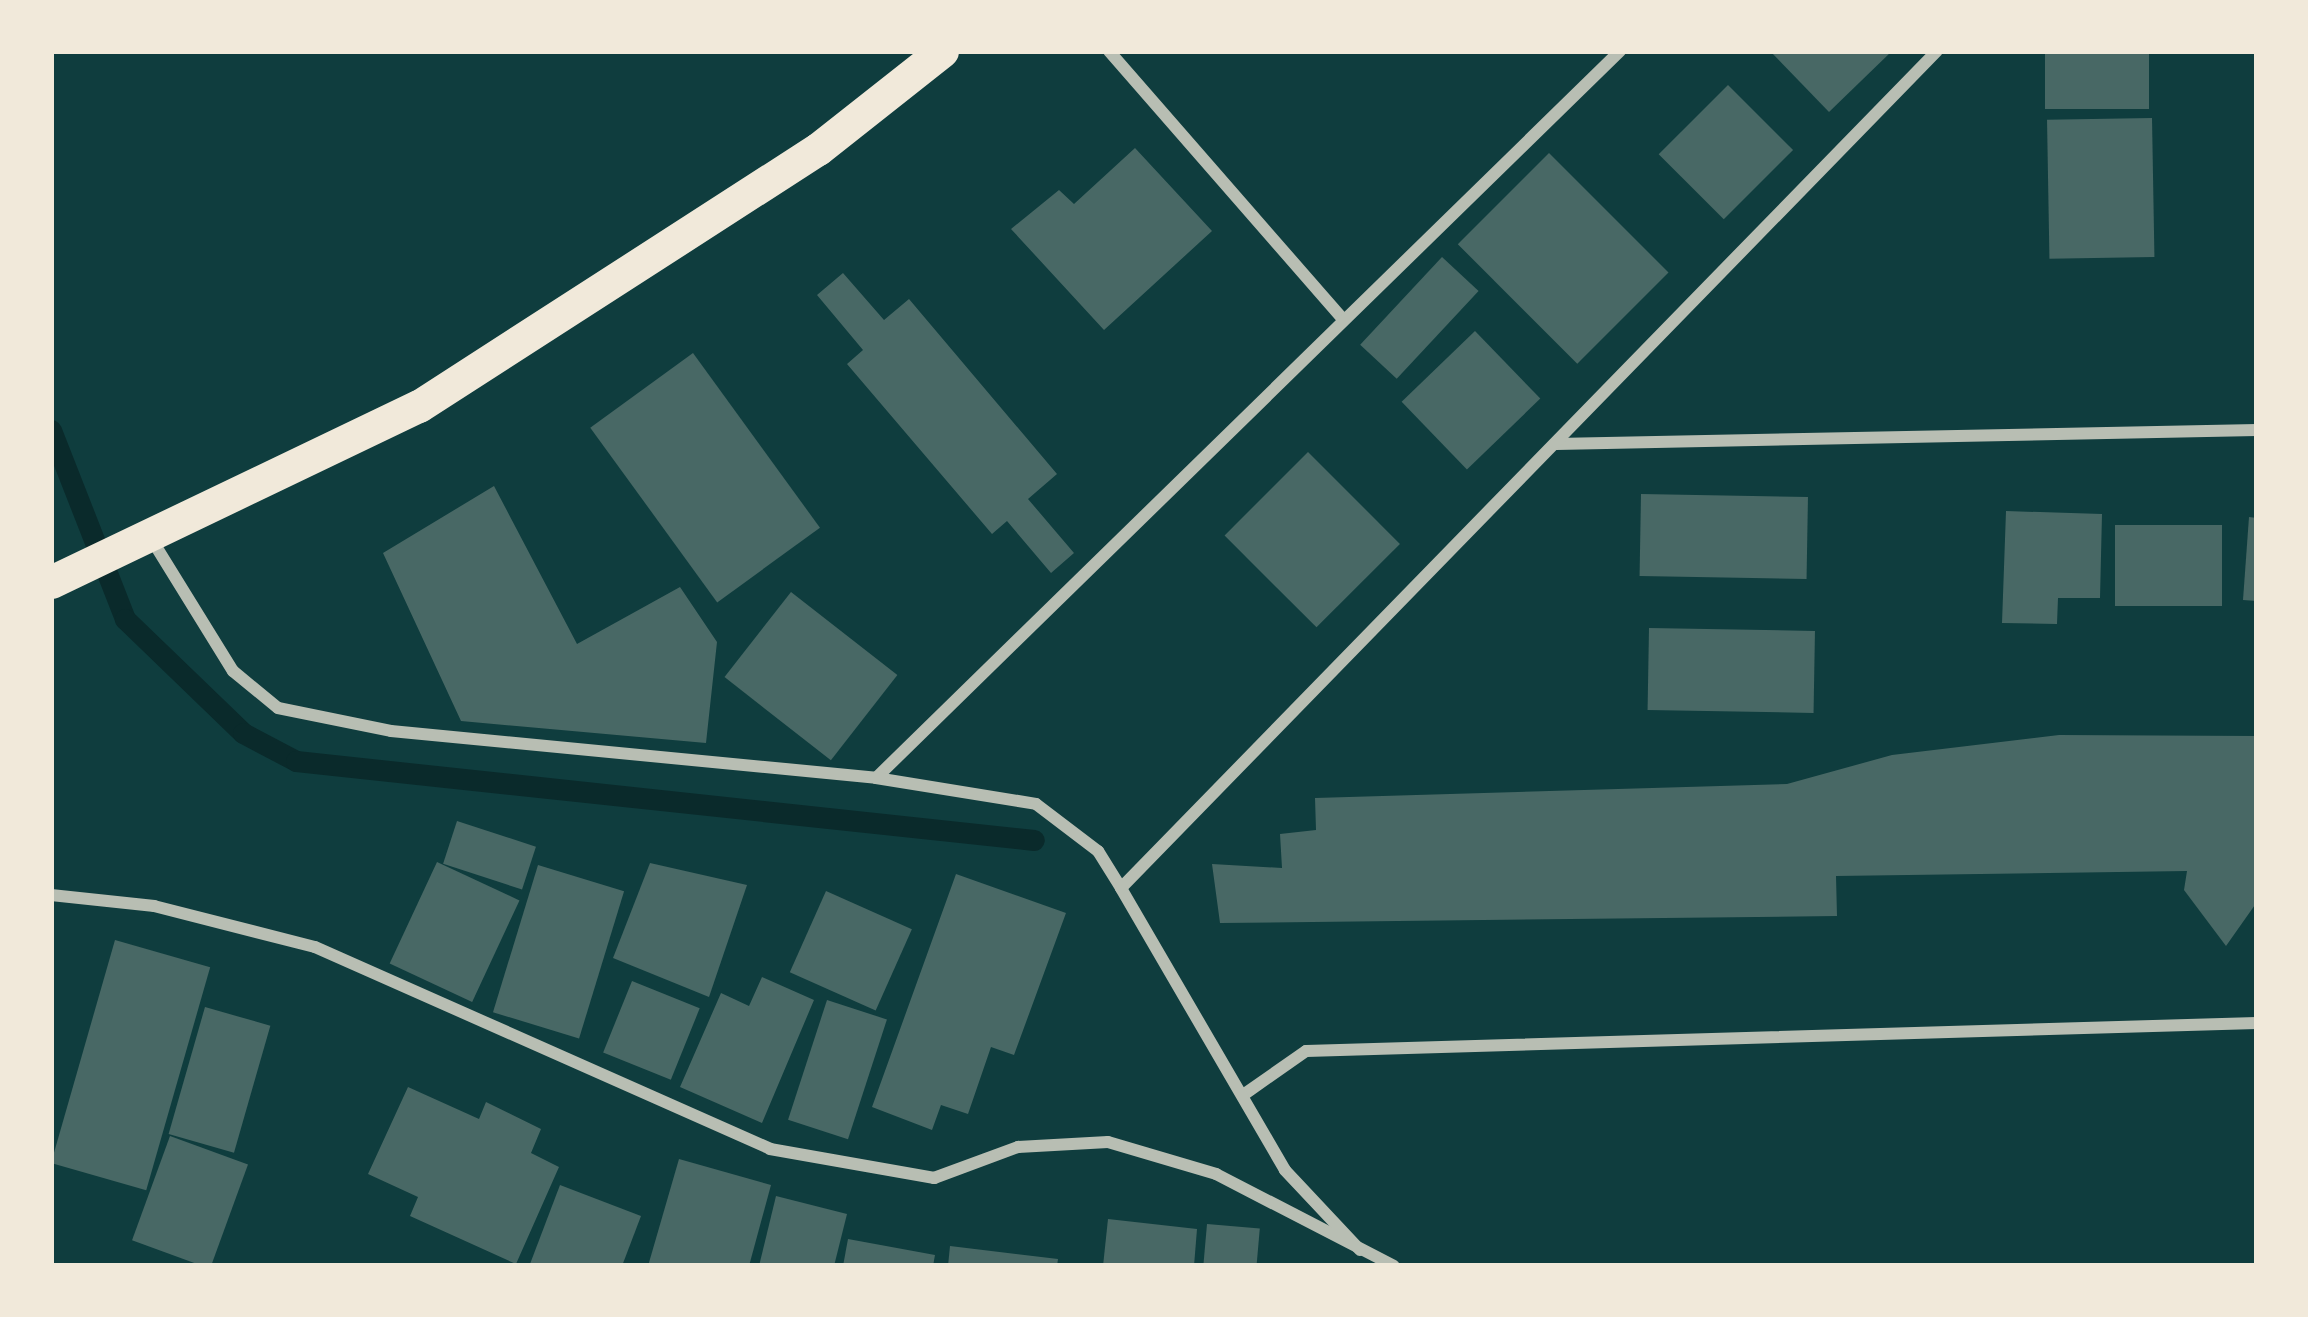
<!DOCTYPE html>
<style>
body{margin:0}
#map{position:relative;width:2308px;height:1317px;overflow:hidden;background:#0f3d3e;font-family:"IBM Plex Sans",sans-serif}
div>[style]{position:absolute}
.stream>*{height:21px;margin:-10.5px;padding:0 10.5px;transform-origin:10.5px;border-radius:10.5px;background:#0a2a2b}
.building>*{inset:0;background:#486865;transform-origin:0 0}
.minor>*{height:12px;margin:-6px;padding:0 6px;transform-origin:6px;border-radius:6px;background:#b8beb3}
.trunk>*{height:33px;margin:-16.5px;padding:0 16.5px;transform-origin:16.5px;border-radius:16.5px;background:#f1e9da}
span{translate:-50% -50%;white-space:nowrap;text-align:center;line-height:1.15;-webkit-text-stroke:10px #f1e9da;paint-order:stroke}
.frame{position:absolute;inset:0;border:54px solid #f1e9da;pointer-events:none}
</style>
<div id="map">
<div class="stream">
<div style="left:51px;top:430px;width:203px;rotate:68.6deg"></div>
<div style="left:125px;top:619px;width:164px;rotate:44deg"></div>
<div style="left:243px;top:733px;width:60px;rotate:27.8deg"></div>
<div style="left:296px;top:761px;width:742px;rotate:6.11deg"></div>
</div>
<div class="building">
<div style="clip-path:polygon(1770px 51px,1892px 51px,1829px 112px)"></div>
<div style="left:2045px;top:51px;width:104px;height:58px"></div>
<div style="left:1728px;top:85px;width:92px;height:98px;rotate:45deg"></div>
<div style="left:2152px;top:118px;width:139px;height:105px;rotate:89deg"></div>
<div style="clip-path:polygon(1135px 148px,1212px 231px,1104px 330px,1011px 229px,1059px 190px,1074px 204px)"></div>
<div style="left:1549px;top:153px;width:169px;height:129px;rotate:45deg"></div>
<div style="left:1442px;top:257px;width:50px;height:120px;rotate:43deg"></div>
<div style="clip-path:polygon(843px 273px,884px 320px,909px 299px,1057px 474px,1028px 499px,1074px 553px,1051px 573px,1007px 521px,992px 534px,847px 364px,863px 350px,817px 295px)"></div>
<div style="left:1475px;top:331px;width:94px;height:102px;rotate:46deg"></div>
<div style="left:693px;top:353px;width:216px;height:127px;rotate:54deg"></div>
<div style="left:1308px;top:452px;width:130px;height:118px;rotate:45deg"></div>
<div style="clip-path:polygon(494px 486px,577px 644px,680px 587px,717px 642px,706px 743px,461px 721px,383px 553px)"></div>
<div style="left:1641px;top:494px;width:167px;height:82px;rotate:1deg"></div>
<div style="clip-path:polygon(2006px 511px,2102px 514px,2100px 598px,2058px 598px,2057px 624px,2002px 623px)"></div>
<div style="clip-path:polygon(2249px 517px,2257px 518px,2257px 601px,2243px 600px)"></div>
<div style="left:2115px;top:525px;width:107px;height:81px"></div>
<div style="left:791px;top:592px;width:135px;height:108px;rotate:38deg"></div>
<div style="left:1649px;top:628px;width:166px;height:82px;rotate:1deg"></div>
<div style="clip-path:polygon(2059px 735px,2257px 736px,2257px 902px,2226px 946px,2184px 890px,2187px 871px,1836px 876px,1837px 916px,1220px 923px,1212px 864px,1282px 868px,1280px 834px,1316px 830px,1315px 798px,1787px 784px,1892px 755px)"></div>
<div style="left:457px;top:821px;width:83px;height:45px;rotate:18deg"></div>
<div style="left:437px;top:862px;width:91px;height:112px;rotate:25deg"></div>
<div style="clip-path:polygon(650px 863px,747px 885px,709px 997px,613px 958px)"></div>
<div style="left:538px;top:865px;width:90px;height:154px;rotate:17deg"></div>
<div style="clip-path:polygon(956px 874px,1066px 913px,1014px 1055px,991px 1047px,968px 1114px,941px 1105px,932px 1130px,872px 1107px)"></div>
<div style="left:826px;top:891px;width:94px;height:89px;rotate:24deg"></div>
<div style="left:115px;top:940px;width:99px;height:232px;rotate:16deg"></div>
<div style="clip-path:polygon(762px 977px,814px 1000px,762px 1123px,680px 1087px,721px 993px,749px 1006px)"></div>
<div style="left:632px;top:981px;width:73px;height:77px;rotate:22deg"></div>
<div style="left:827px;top:1000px;width:63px;height:126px;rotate:18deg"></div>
<div style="left:205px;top:1007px;width:68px;height:132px;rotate:16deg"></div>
<div style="clip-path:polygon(408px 1087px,479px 1119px,486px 1102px,541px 1129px,531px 1153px,559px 1167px,516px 1264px,410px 1216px,418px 1197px,368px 1174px)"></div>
<div style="left:170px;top:1136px;width:83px;height:111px;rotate:20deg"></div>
<div style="clip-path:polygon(679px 1159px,771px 1185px,749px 1266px,648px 1266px)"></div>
<div style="clip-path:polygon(560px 1185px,641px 1216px,622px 1266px,530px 1264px)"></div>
<div style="clip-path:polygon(776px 1196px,847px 1214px,834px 1266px,759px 1266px)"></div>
<div style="clip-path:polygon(1108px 1219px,1197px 1229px,1194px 1266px,1103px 1266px)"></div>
<div style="left:1207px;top:1224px;width:53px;height:42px;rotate:5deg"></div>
<div style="clip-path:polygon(848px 1239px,935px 1255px,933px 1266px,843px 1266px)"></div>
<div style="clip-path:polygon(950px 1246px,1058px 1259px,1057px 1266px,948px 1266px)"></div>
</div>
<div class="minor">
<div style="left:1109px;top:51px;width:357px;rotate:48.9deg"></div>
<div style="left:1556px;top:444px;width:701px;rotate:-1.14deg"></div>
<div style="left:152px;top:540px;width:154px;rotate:58.3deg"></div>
<div style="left:233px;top:671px;width:58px;rotate:39.4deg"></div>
<div style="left:278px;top:708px;width:115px;rotate:11.5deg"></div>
<div style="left:391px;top:731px;width:487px;rotate:5.5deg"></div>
<div style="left:876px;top:778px;width:1040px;rotate:-44.34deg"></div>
<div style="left:876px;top:778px;width:162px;rotate:9.2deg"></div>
<div style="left:1036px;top:804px;width:78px;rotate:37.2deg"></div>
<div style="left:1098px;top:851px;width:44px;rotate:58.1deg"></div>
<div style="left:51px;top:895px;width:104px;rotate:6.1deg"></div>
<div style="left:154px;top:906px;width:166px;rotate:14.3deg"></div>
<div style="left:315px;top:947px;width:498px;rotate:23.9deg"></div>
<div style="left:770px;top:1149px;width:167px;rotate:10deg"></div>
<div style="left:934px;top:1178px;width:90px;rotate:-20.3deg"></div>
<div style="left:1018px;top:1147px;width:90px;rotate:-3.2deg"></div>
<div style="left:1108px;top:1142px;width:113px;rotate:16.5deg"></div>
<div style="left:1216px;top:1174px;width:200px;rotate:27.3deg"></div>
<div style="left:1246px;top:1093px;width:73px;rotate:-35deg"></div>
<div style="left:1306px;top:1051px;width:951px;rotate:-1.69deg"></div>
<div style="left:1360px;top:1250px;width:110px;rotate:-133.2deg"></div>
<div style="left:1285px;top:1170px;width:326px;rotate:-120.2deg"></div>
<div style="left:1121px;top:888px;width:1169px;rotate:-45.73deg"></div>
</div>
<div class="trunk">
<div style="left:51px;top:582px;width:408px;rotate:-25.6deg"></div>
<div style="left:419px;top:406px;width:475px;rotate:-32.8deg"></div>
<div style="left:818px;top:149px;width:158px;rotate:-38.3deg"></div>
</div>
<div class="frame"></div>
</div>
